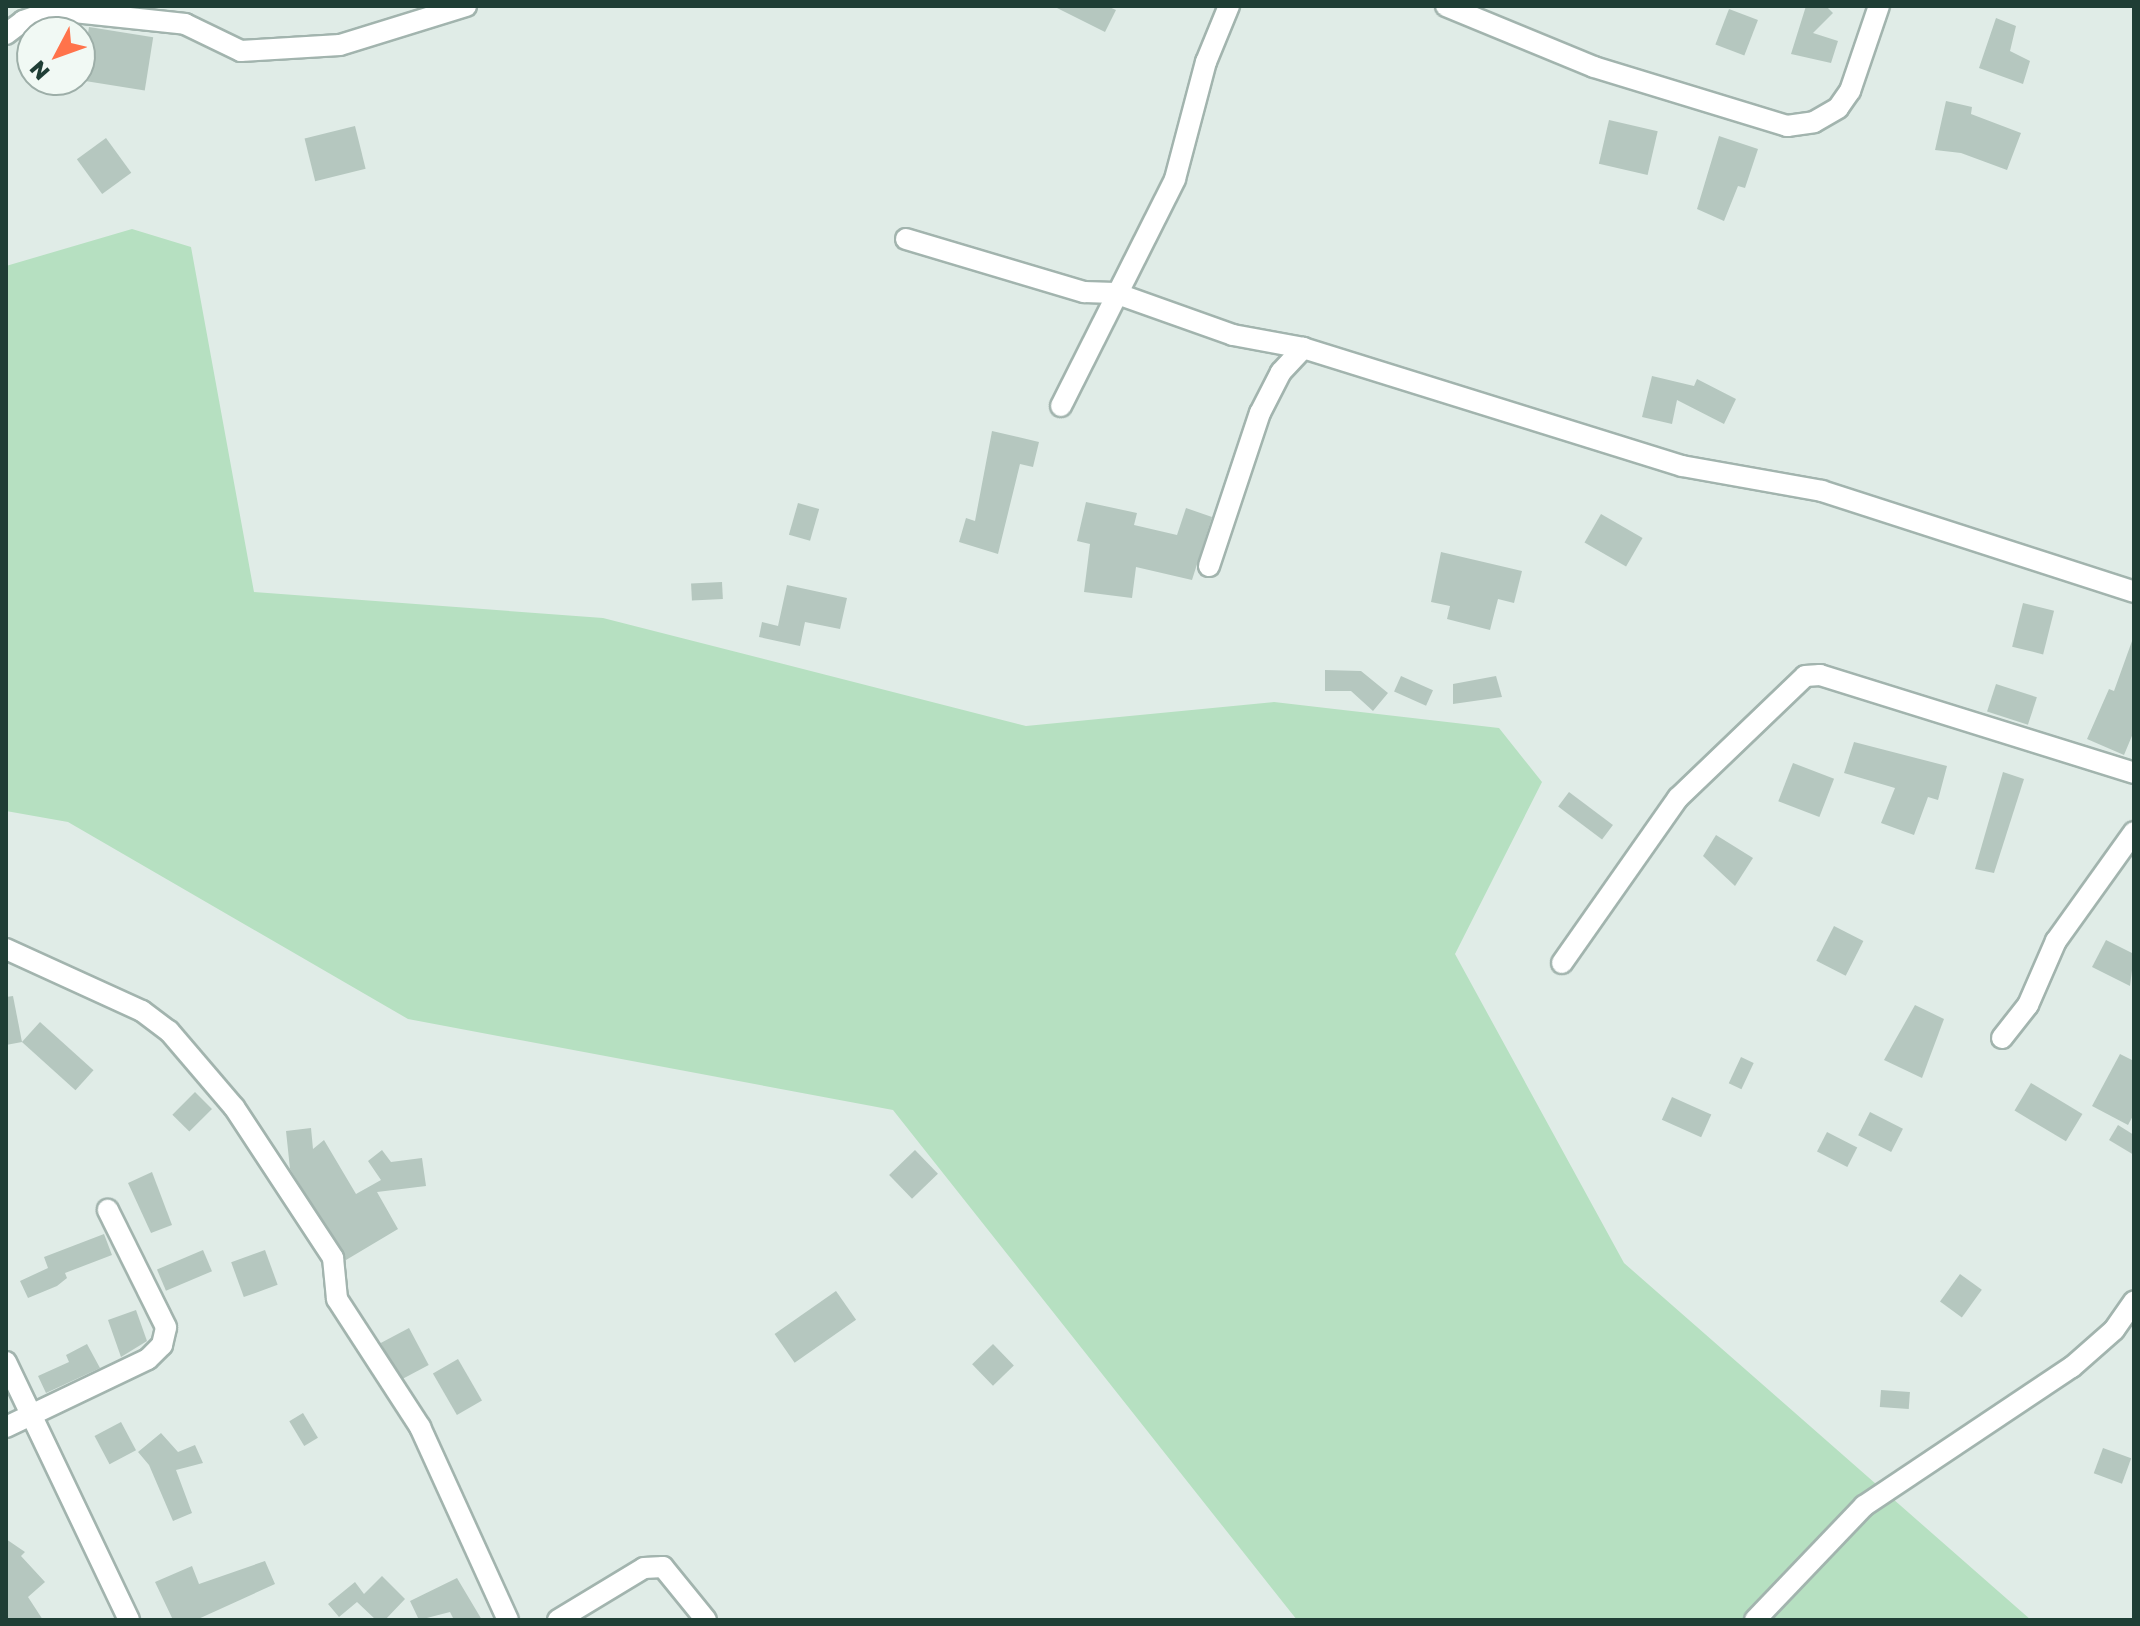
<!DOCTYPE html>
<style>
body{margin:0}
#map{position:relative;width:2140px;height:1626px;overflow:hidden;background:#e0ece7;font-family:"Golos Text",sans-serif}
div>[style]{position:absolute}
.green>*{inset:0;background:#b6e0c1}
.building>*{inset:0;background:#b5c7bf;transform-origin:0 0}
.roads{filter:drop-shadow(2px 0 #a2b4ae) drop-shadow(-2px 0 #a2b4ae) drop-shadow(0 2px #a2b4ae) drop-shadow(0 -2px #a2b4ae)}
.minor>*{height:20px;margin:-10px;padding:0 10px;transform-origin:10px;border-radius:10px;background:#fff}
span{translate:-50% -50%;white-space:nowrap;text-align:center;line-height:1.15;-webkit-text-stroke:8px #f1f9f4;paint-order:stroke}
.frame{position:absolute;inset:0;border:8px solid #1f3e35;pointer-events:none}
.north{position:absolute;left:16px;top:16px;width:80px;height:80px;box-sizing:border-box;background:#f1f9f4;border:2px solid #9daea8;border-radius:50%;rotate:229deg;font-size:22px;font-weight:700;line-height:32px;text-align:center;color:#1f3e35}
.north::after{content:'';display:block;margin:auto;width:28px;height:36px;background:#ff734b;clip-path:polygon(50% 0,100% 100%,50% 72%,0 100%)}
</style>
<div id="map">
<div class="green">
<div style="clip-path:polygon(132px 229px,191px 247px,254px 592px,603px 618px,1026px 726px,1274px 702px,1499px 728px,1542px 782px,1455px 954px,1624px 1263px,2031px 1620px,1297px 1620px,893px 1110px,408px 1019px,68px 822px,6px 811px,6px 266px)"></div>
</div>
<div class="building">
<div style="clip-path:polygon(1053px 6px,1107px 6px,1116px 10px,1105px 32px)"></div>
<div style="clip-path:polygon(1806px 6px,1826px 6px,1833px 13px,1813px 33px,1838px 41px,1831px 63px,1791px 54px)"></div>
<div style="left:1729px;top:9px;width:31px;height:38px;rotate:21deg"></div>
<div style="clip-path:polygon(1996px 18px,2016px 26px,2010px 51px,2030px 61px,2023px 84px,1979px 68px)"></div>
<div style="left:89px;top:27px;width:65px;height:54px;rotate:9deg"></div>
<div style="clip-path:polygon(1946px 101px,1972px 107px,1971px 114px,2021px 133px,2007px 170px,1961px 153px,1935px 150px)"></div>
<div style="left:1609px;top:120px;width:50px;height:45px;rotate:13deg"></div>
<div style="left:355px;top:126px;width:44px;height:52px;rotate:76deg"></div>
<div style="clip-path:polygon(1719px 136px,1758px 149px,1745px 188px,1738px 186px,1724px 221px,1697px 209px)"></div>
<div style="left:106px;top:138px;width:43px;height:36px;rotate:54deg"></div>
<div style="clip-path:polygon(1652px 376px,1694px 386px,1697px 379px,1736px 399px,1724px 424px,1677px 400px,1672px 424px,1642px 417px)"></div>
<div style="clip-path:polygon(992px 431px,1039px 442px,1033px 467px,1020px 464px,998px 554px,959px 542px,966px 518px,975px 521px)"></div>
<div style="clip-path:polygon(1086px 502px,1137px 513px,1134px 525px,1177px 535px,1186px 508px,1212px 517px,1192px 580px,1136px 567px,1132px 598px,1084px 592px,1090px 544px,1077px 541px)"></div>
<div style="left:798px;top:503px;width:22px;height:33px;rotate:16deg"></div>
<div style="left:1601px;top:514px;width:48px;height:33px;rotate:30deg"></div>
<div style="clip-path:polygon(1441px 552px,1522px 571px,1514px 603px,1498px 599px,1490px 630px,1447px 619px,1450px 606px,1431px 602px)"></div>
<div style="left:722px;top:582px;width:17px;height:31px;rotate:87deg"></div>
<div style="clip-path:polygon(787px 585px,847px 598px,840px 629px,805px 622px,800px 646px,759px 637px,762px 622px,778px 626px)"></div>
<div style="left:2023px;top:603px;width:32px;height:45px;rotate:14deg"></div>
<div style="clip-path:polygon(2132px 641px,2134px 731px,2124px 755px,2087px 739px,2109px 689px,2114px 691px)"></div>
<div style="clip-path:polygon(1325px 670px,1361px 671px,1388px 693px,1373px 711px,1351px 691px,1325px 691px)"></div>
<div style="left:1401px;top:676px;width:35px;height:17px;rotate:24deg"></div>
<div style="clip-path:polygon(1496px 676px,1502px 697px,1453px 704px,1453px 684px)"></div>
<div style="left:1996px;top:684px;width:43px;height:29px;rotate:18deg"></div>
<div style="clip-path:polygon(1854px 742px,1947px 766px,1938px 800px,1928px 797px,1914px 835px,1881px 823px,1895px 788px,1844px 773px)"></div>
<div style="left:1793px;top:763px;width:44px;height:41px;rotate:21deg"></div>
<div style="clip-path:polygon(2003px 772px,2024px 779px,1994px 873px,1975px 869px)"></div>
<div style="left:1569px;top:792px;width:55px;height:18px;rotate:37deg"></div>
<div style="clip-path:polygon(1716px 835px,1753px 858px,1735px 886px,1703px 856px)"></div>
<div style="left:1834px;top:926px;width:33px;height:39px;rotate:27deg"></div>
<div style="clip-path:polygon(2106px 940px,2134px 954px,2130px 986px,2092px 967px)"></div>
<div style="clip-path:polygon(13px 996px,22px 1042px,6px 1045px,6px 997px)"></div>
<div style="clip-path:polygon(1915px 1005px,1944px 1019px,1922px 1078px,1884px 1060px)"></div>
<div style="left:40px;top:1022px;width:72px;height:27px;rotate:42deg"></div>
<div style="clip-path:polygon(2120px 1054px,2134px 1061px,2134px 1114px,2128px 1125px,2092px 1106px)"></div>
<div style="left:1741px;top:1057px;width:14px;height:29px;rotate:25deg"></div>
<div style="left:2031px;top:1083px;width:60px;height:32px;rotate:31deg"></div>
<div style="left:195px;top:1092px;width:24px;height:32px;rotate:45deg"></div>
<div style="left:1672px;top:1097px;width:43px;height:25px;rotate:24deg"></div>
<div style="left:1870px;top:1112px;width:37px;height:26px;rotate:27deg"></div>
<div style="clip-path:polygon(2118px 1125px,2134px 1135px,2134px 1155px,2109px 1140px)"></div>
<div style="clip-path:polygon(311px 1128px,313px 1149px,324px 1140px,356px 1194px,381px 1180px,368px 1161px,382px 1150px,391px 1162px,422px 1158px,426px 1186px,377px 1192px,398px 1229px,346px 1260px,290px 1169px,286px 1131px)"></div>
<div style="left:1827px;top:1132px;width:34px;height:22px;rotate:27deg"></div>
<div style="left:915px;top:1150px;width:33px;height:36px;rotate:46deg"></div>
<div style="clip-path:polygon(152px 1172px,172px 1225px,151px 1233px,128px 1183px)"></div>
<div style="clip-path:polygon(104px 1234px,112px 1255px,65px 1273px,67px 1278px,57px 1286px,28px 1298px,20px 1281px,48px 1268px,44px 1257px)"></div>
<div style="left:203px;top:1250px;width:23px;height:50px;rotate:67deg"></div>
<div style="left:265px;top:1250px;width:37px;height:36px;rotate:70deg"></div>
<div style="left:1960px;top:1274px;width:27px;height:34px;rotate:36deg"></div>
<div style="left:836px;top:1291px;width:35px;height:75px;rotate:55deg"></div>
<div style="clip-path:polygon(136px 1310px,147px 1341px,121px 1357px,108px 1320px)"></div>
<div style="left:409px;top:1328px;width:42px;height:32px;rotate:62deg"></div>
<div style="clip-path:polygon(87px 1344px,100px 1368px,46px 1393px,38px 1376px,69px 1362px,66px 1355px)"></div>
<div style="left:993px;top:1344px;width:30px;height:29px;rotate:46deg"></div>
<div style="left:458px;top:1359px;width:48px;height:29px;rotate:60deg"></div>
<div style="left:1881px;top:1390px;width:29px;height:17px;rotate:4deg"></div>
<div style="left:303px;top:1413px;width:29px;height:16px;rotate:59deg"></div>
<div style="left:121px;top:1422px;width:32px;height:30px;rotate:62deg"></div>
<div style="clip-path:polygon(161px 1433px,178px 1452px,195px 1445px,203px 1463px,176px 1470px,192px 1513px,173px 1521px,149px 1465px,138px 1452px)"></div>
<div style="left:2103px;top:1448px;width:30px;height:27px;rotate:20deg"></div>
<div style="clip-path:polygon(6px 1539px,25px 1552px,21px 1556px,45px 1582px,28px 1597px,43px 1620px,6px 1620px)"></div>
<div style="clip-path:polygon(265px 1561px,275px 1584px,196px 1620px,173px 1620px,155px 1582px,192px 1566px,199px 1584px)"></div>
<div style="clip-path:polygon(382px 1576px,405px 1599px,385px 1620px,376px 1620px,357px 1602px,339px 1617px,328px 1604px,355px 1582px,364px 1594px)"></div>
<div style="clip-path:polygon(457px 1578px,482px 1620px,454px 1620px,450px 1612px,419px 1620px,410px 1601px)"></div>
</div>
<div class="roads">
<div class="minor">
<div style="left:1446px;top:6px;width:160px;rotate:22.4deg"></div>
<div style="left:1594px;top:67px;width:202px;rotate:17deg"></div>
<div style="left:1787px;top:126px;width:27px;rotate:-8deg"></div>
<div style="left:1814px;top:122px;width:28px;rotate:-30deg"></div>
<div style="left:1838px;top:108px;width:21px;rotate:-55deg"></div>
<div style="left:1850px;top:91px;width:90px;rotate:-71.2deg"></div>
<div style="left:6px;top:34px;width:21px;rotate:-37deg"></div>
<div style="left:23px;top:21px;width:34px;rotate:-19deg"></div>
<div style="left:55px;top:10px;width:131px;rotate:6.1deg"></div>
<div style="left:185px;top:24px;width:62px;rotate:25.7deg"></div>
<div style="left:241px;top:51px;width:99px;rotate:-3.5deg"></div>
<div style="left:340px;top:45px;width:132px;rotate:-17.2deg"></div>
<div style="left:906px;top:239px;width:186px;rotate:16.6deg"></div>
<div style="left:1084px;top:292px;width:31px;rotate:2deg"></div>
<div style="left:1115px;top:293px;width:125px;rotate:19.6deg"></div>
<div style="left:1233px;top:335px;width:71px;rotate:10.5deg"></div>
<div style="left:1303px;top:348px;width:397px;rotate:17.3deg"></div>
<div style="left:1682px;top:466px;width:142px;rotate:10.1deg"></div>
<div style="left:1822px;top:491px;width:328px;rotate:17.9deg"></div>
<div style="left:1061px;top:406px;width:254px;rotate:-63.3deg"></div>
<div style="left:1175px;top:179px;width:121px;rotate:-75.2deg"></div>
<div style="left:1206px;top:62px;width:61px;rotate:-67.7deg"></div>
<div style="left:1209px;top:566px;width:161px;rotate:-71.6deg"></div>
<div style="left:1260px;top:413px;width:46px;rotate:-62.9deg"></div>
<div style="left:1281px;top:372px;width:33px;rotate:-47deg"></div>
<div style="left:6px;top:949px;width:149px;rotate:24.5deg"></div>
<div style="left:142px;top:1011px;width:34px;rotate:37deg"></div>
<div style="left:169px;top:1031px;width:100px;rotate:49.5deg"></div>
<div style="left:234px;top:1107px;width:181px;rotate:56.7deg"></div>
<div style="left:333px;top:1258px;width:41px;rotate:84.4deg"></div>
<div style="left:337px;top:1299px;width:153px;rotate:57deg"></div>
<div style="left:420px;top:1427px;width:212px;rotate:65.5deg"></div>
<div style="left:1562px;top:963px;width:202px;rotate:-54.9deg"></div>
<div style="left:1678px;top:798px;width:176px;rotate:-43.8deg"></div>
<div style="left:1805px;top:676px;width:15px;rotate:-4deg"></div>
<div style="left:1820px;top:675px;width:329px;rotate:17.3deg"></div>
<div style="left:2002px;top:1038px;width:42px;rotate:-51.8deg"></div>
<div style="left:2028px;top:1005px;width:70px;rotate:-66.4deg"></div>
<div style="left:2056px;top:941px;width:134px;rotate:-54.4deg"></div>
<div style="left:6px;top:1362px;width:286px;rotate:64.5deg"></div>
<div style="left:6px;top:1427px;width:157px;rotate:-25.6deg"></div>
<div style="left:148px;top:1359px;width:20px;rotate:-45deg"></div>
<div style="left:162px;top:1345px;width:18px;rotate:-77deg"></div>
<div style="left:166px;top:1327px;width:131px;rotate:-116.4deg"></div>
<div style="left:558px;top:1620px;width:100px;rotate:-31.2deg"></div>
<div style="left:644px;top:1568px;width:19px;rotate:-3deg"></div>
<div style="left:663px;top:1567px;width:68px;rotate:50.9deg"></div>
<div style="left:1755px;top:1620px;width:158px;rotate:-46.3deg"></div>
<div style="left:1864px;top:1506px;width:250px;rotate:-33.8deg"></div>
<div style="left:2072px;top:1367px;width:56px;rotate:-41.4deg"></div>
<div style="left:2114px;top:1330px;width:35px;rotate:-55deg"></div>
</div>
</div>
<div class="frame"></div>
<div class="north">N</div>
</div>
